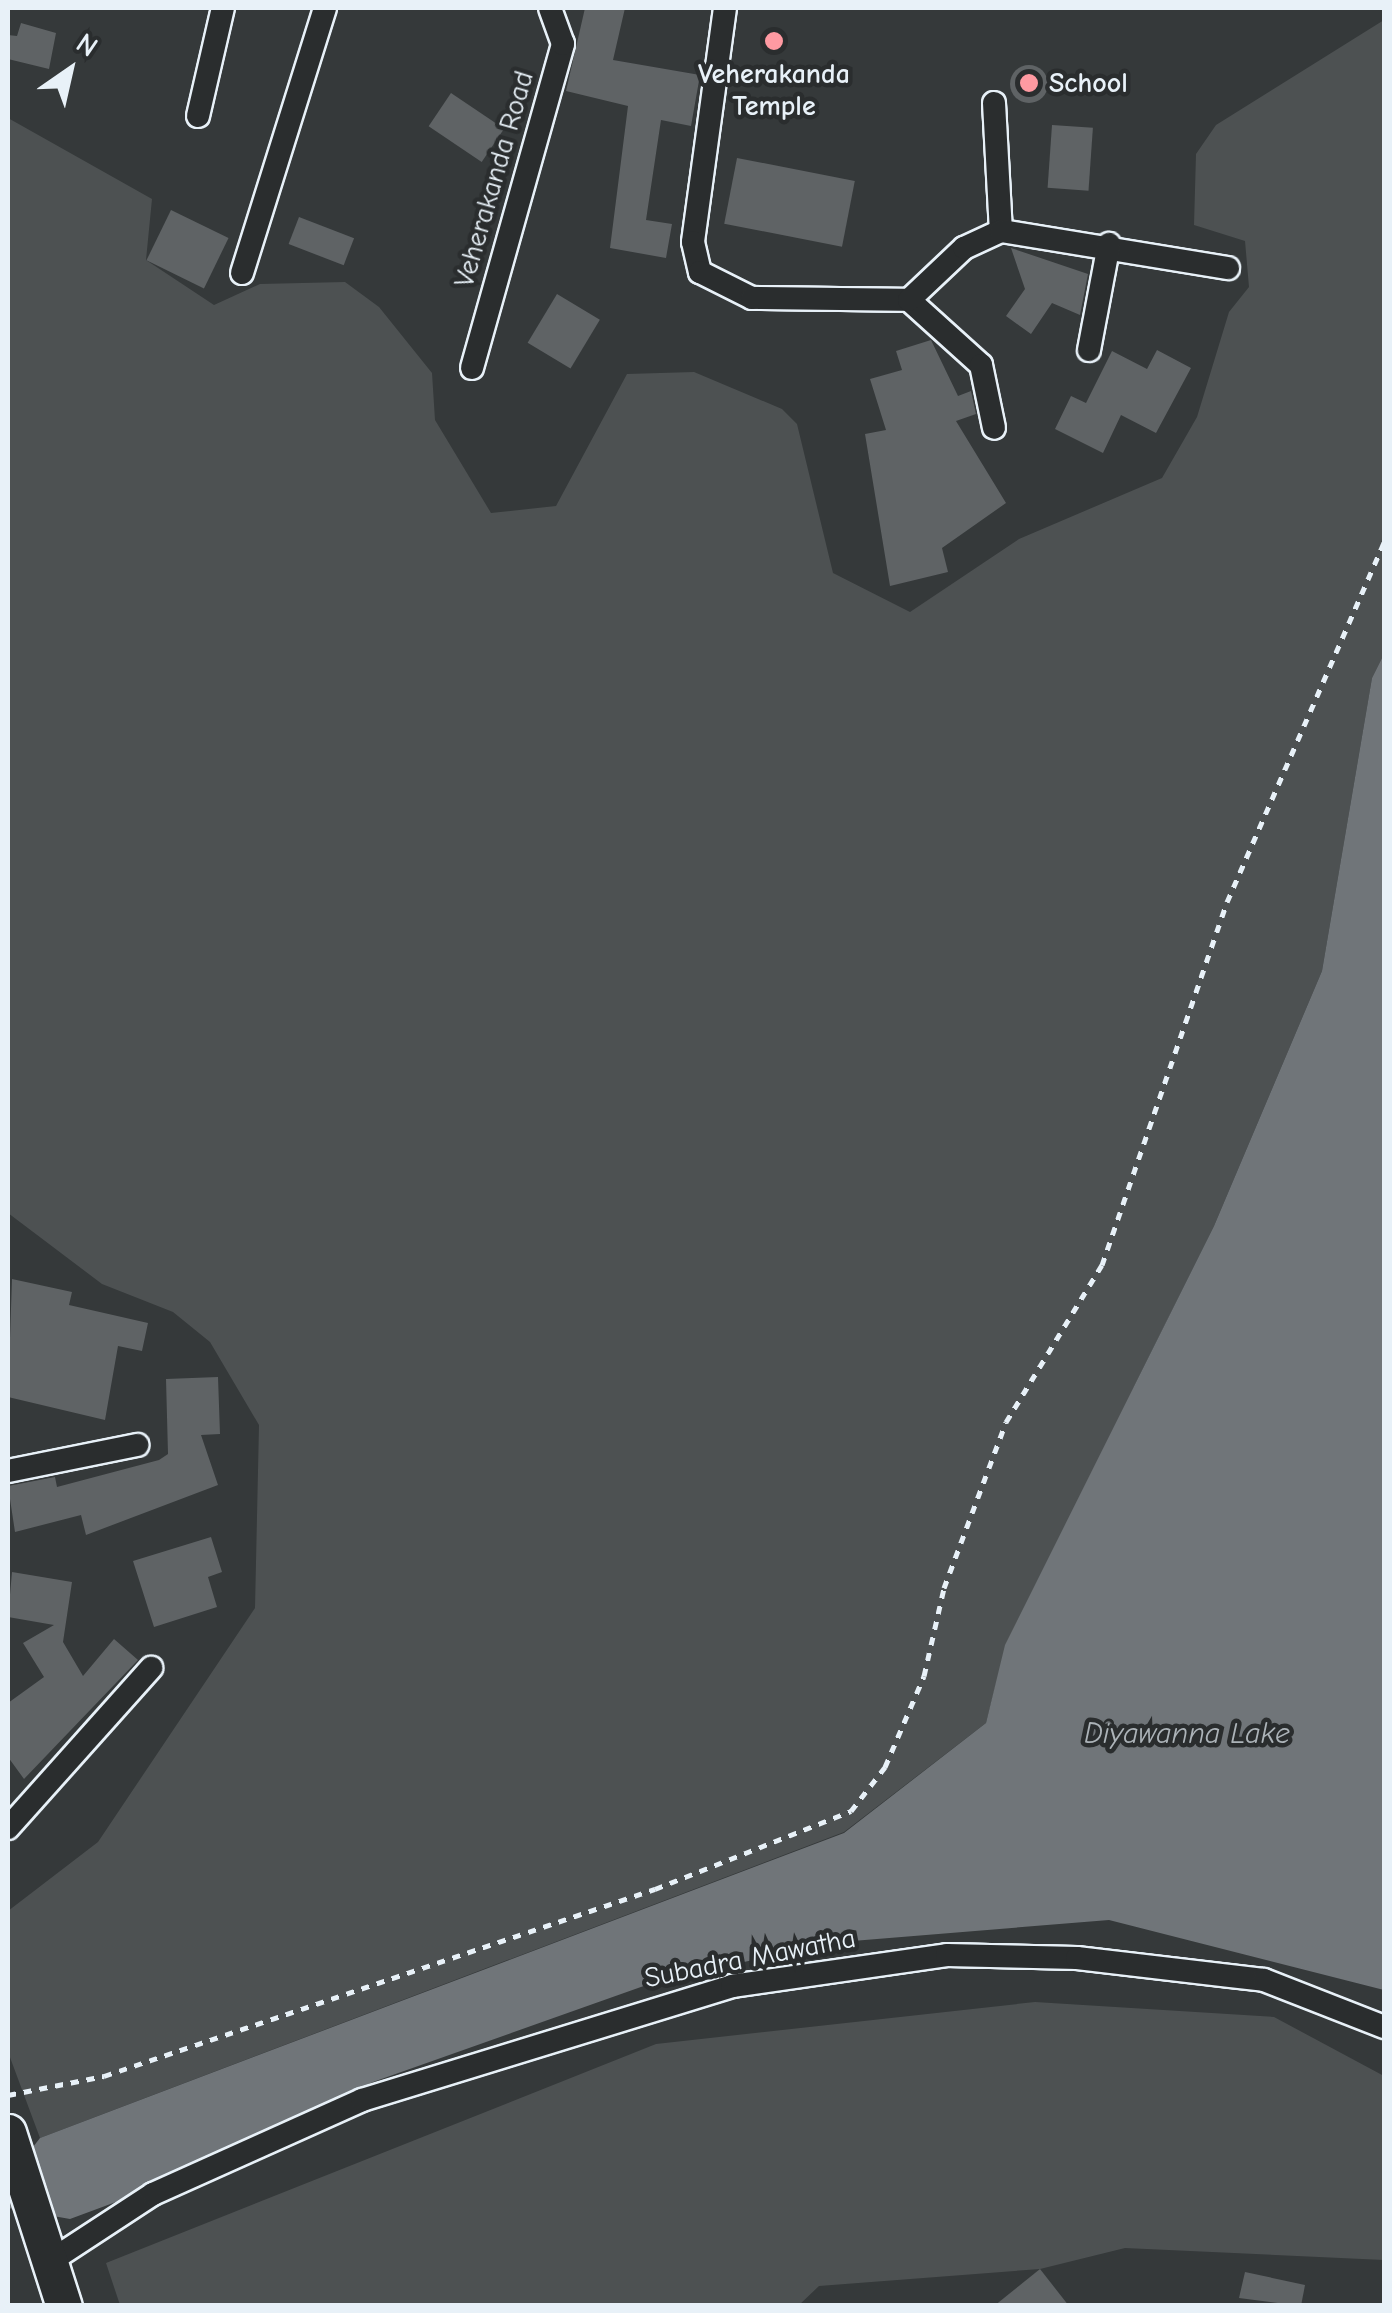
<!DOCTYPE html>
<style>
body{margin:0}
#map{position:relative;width:1392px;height:2313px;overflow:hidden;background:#35393a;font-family:"Comic Neue",sans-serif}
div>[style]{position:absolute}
.green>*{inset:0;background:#4d5152}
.water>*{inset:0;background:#707579}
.building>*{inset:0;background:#5f6365;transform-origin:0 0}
.round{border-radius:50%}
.path>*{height:5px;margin-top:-2.5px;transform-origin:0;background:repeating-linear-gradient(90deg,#e8f1f8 0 8px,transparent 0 16px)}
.roads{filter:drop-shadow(2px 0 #e8f1f8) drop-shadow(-2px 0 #e8f1f8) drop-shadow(0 2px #e8f1f8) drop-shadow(0 -2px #e8f1f8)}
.street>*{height:22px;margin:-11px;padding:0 11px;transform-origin:11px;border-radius:11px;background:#2a2d2e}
.primary>*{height:35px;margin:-17.5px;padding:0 17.5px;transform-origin:17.5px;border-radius:17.5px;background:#2a2d2e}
.dots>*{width:28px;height:28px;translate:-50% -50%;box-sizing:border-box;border:5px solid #2a2d2e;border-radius:50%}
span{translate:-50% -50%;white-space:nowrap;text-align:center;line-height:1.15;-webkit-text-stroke:9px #2a2d2e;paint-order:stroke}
.poi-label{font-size:28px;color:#e8f1f8;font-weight:700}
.left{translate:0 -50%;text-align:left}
.street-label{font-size:28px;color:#e8f1f8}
.water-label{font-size:30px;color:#acb3b8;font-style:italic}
.frame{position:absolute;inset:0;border:10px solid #e8f1f8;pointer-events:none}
.north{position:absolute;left:20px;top:20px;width:100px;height:100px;-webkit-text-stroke:8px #2a2d2e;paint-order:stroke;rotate:34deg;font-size:28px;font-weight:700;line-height:40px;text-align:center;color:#e8f1f8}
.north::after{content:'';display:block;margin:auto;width:35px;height:45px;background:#e8f1f8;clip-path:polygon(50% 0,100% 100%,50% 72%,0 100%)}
</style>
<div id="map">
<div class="green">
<div style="clip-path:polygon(1384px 20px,1384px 654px,1372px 678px,1322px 971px,1214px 1226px,1006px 1645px,986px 1723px,844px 1832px,40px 2138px,8px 2052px,8px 1911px,98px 1842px,255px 1608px,259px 1425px,210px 1342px,173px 1312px,102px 1284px,8px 1213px,8px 118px,152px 199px,146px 260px,214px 305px,260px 284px,345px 282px,379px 307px,432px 373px,435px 420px,491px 513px,556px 506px,627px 374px,694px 372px,782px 409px,797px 424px,833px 573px,910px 612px,1019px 539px,1162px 478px,1197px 417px,1229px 312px,1249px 287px,1245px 241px,1194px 225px,1196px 154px,1216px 125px)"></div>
<div style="clip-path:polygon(1035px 2002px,1274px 2017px,1384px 2076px,1384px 2260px,1125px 2248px,1040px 2269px,819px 2286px,798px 2306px,120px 2305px,106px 2263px,656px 2044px)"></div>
</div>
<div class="water">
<div style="clip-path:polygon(1384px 654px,1384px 1990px,1109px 1920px,828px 1943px,655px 1982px,373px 2082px,159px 2186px,70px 2219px,8px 2208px,8px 2179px,40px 2138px,844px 1833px,986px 1723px,1005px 1645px,1214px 1226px,1322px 971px,1372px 678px)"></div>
</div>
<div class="building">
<div style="clip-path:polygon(585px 8px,625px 8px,613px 60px,700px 75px,691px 126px,661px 120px,646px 220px,672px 224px,666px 258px,610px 248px,628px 106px,566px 91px)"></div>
<div style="clip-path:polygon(21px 23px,56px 33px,49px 69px,8px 59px,8px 35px,17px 36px)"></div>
<div class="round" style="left:1010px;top:65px;width:38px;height:38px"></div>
<div style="left:451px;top:93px;width:64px;height:40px;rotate:34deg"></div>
<div style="left:1052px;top:125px;width:41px;height:63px;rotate:4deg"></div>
<div style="left:737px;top:158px;width:120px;height:67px;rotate:11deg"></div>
<div style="left:171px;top:210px;width:64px;height:56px;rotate:26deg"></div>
<div style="left:299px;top:217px;width:59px;height:29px;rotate:21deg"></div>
<div style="clip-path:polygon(1011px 248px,1088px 274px,1080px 315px,1052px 303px,1031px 334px,1006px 316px,1025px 289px)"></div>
<div style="left:557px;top:294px;width:50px;height:57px;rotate:31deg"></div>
<div style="clip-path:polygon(931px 340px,958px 396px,971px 391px,976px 414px,956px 421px,1006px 503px,942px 548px,948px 572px,890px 586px,865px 434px,886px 430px,870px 379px,902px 370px,896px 351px)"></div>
<div style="clip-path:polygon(1157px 350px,1191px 368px,1156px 433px,1121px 415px,1103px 453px,1055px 429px,1071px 396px,1086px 403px,1112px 351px,1147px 369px)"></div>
<div style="clip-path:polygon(12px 1279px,72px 1292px,69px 1305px,148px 1323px,142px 1351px,118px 1346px,105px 1420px,8px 1397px)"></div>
<div style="clip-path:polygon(218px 1377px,220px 1434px,201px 1435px,218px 1485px,86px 1535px,81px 1515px,15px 1532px,8px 1486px,55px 1477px,57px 1487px,159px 1460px,168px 1454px,166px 1379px)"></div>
<div style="clip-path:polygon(211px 1537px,222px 1572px,208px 1577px,217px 1607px,154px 1627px,133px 1561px)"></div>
<div style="clip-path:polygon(12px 1572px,72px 1582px,63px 1642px,83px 1676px,114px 1639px,138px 1660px,24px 1779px,8px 1757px,8px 1703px,44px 1677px,23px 1643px,54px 1625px,8px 1617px)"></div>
<div style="clip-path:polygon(1040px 2269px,1069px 2306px,994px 2306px)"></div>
<div style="clip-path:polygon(1245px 2272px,1305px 2285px,1301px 2306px,1239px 2298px)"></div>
</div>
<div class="path">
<div style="left:8px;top:2095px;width:98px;rotate:-11.2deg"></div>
<div style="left:104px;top:2076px;width:582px;rotate:-18.75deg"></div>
<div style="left:655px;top:1889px;width:211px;rotate:-21.7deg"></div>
<div style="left:851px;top:1811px;width:56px;rotate:-52.3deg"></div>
<div style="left:885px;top:1767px;width:99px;rotate:-66.8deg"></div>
<div style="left:924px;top:1676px;width:90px;rotate:-77.2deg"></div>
<div style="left:944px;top:1588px;width:177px;rotate:-69.5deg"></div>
<div style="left:1006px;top:1422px;width:184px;rotate:-58.6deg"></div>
<div style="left:1102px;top:1265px;width:384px;rotate:-71deg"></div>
<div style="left:1227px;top:902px;width:393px;rotate:-66.4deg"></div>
</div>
<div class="roads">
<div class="street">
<div style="left:725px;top:8px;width:236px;rotate:97.8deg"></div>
<div style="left:693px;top:242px;width:31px;rotate:77deg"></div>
<div style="left:700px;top:272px;width:58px;rotate:26.6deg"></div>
<div style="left:752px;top:298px;width:157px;rotate:0.7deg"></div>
<div style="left:909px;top:300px;width:97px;rotate:42.1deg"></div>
<div style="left:981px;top:365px;width:64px;rotate:78.3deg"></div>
<div style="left:994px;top:103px;width:128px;rotate:86.9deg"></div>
<div style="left:198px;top:116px;width:111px;rotate:-77deg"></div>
<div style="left:242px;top:273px;width:278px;rotate:-72.6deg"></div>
<div style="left:909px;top:300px;width:76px;rotate:-43.4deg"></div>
<div style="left:964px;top:248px;width:41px;rotate:-24.7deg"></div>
<div style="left:1001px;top:231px;width:230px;rotate:9.3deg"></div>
<div style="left:1089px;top:350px;width:108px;rotate:-79.3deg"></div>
<div style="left:472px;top:368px;width:337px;rotate:-74.3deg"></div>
<div style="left:563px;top:44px;width:38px;rotate:-110deg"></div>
<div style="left:8px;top:1471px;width:132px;rotate:-11.4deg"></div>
<div style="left:8px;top:1828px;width:215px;rotate:-48.2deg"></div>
<div style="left:49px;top:2262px;width:124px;rotate:-33.2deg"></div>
<div style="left:153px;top:2194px;width:229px;rotate:-24.2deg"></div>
<div style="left:362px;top:2100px;width:387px;rotate:-17.1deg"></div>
<div style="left:732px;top:1986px;width:217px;rotate:-8.2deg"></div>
<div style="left:947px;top:1955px;width:130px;rotate:1.3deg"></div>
<div style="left:1077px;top:1958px;width:188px;rotate:6.7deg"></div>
<div style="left:1264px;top:1980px;width:129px;rotate:21.4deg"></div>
</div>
<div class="primary">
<div style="left:8px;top:2132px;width:183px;rotate:72.2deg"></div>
</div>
</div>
<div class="dots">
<div style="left:774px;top:41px;background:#ff9aa2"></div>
<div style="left:1029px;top:83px;background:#ff9aa2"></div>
</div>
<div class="poi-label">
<span style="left:774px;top:90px">Veherakanda<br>Temple</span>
<span class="left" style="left:1049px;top:83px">School</span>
</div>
<div class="street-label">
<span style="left:494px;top:179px;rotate:-74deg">Veherakanda Road</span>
<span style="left:750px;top:1958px;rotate:-11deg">Subadra Mawatha</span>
</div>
<div class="water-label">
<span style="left:1187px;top:1734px">Diyawanna Lake</span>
</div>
<div class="frame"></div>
<div class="north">N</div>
</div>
